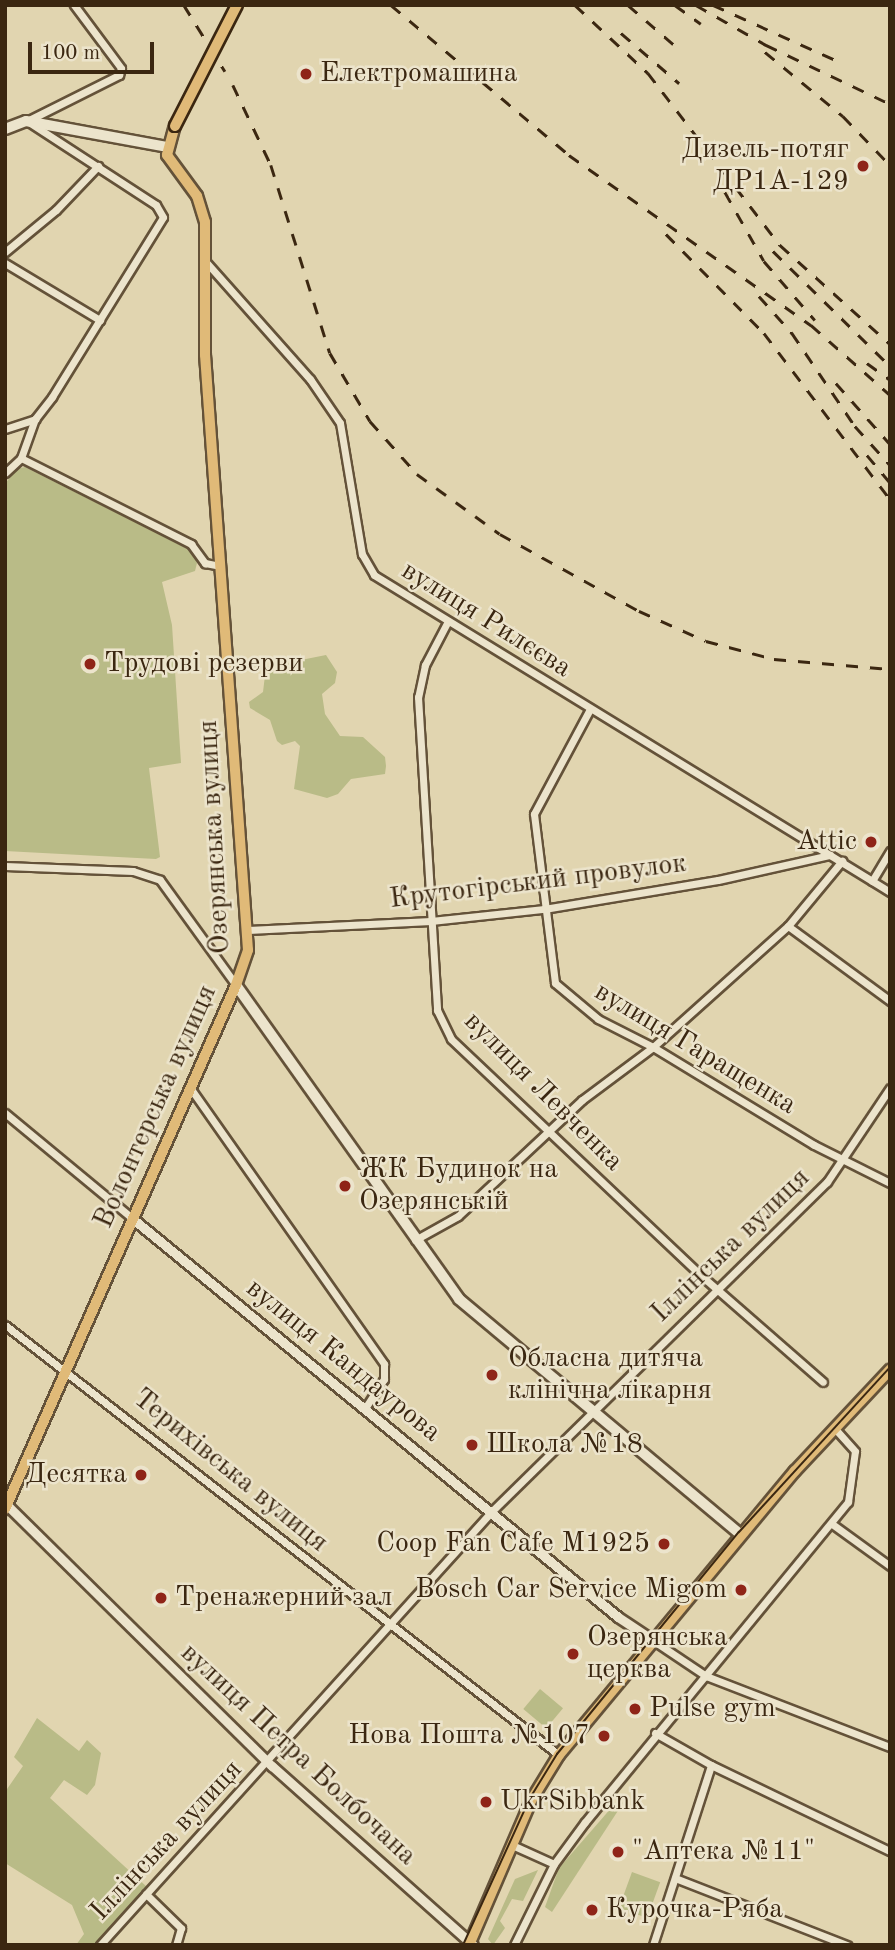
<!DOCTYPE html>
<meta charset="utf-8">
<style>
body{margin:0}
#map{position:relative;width:895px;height:1950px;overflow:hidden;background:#e1d5b0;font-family:"Old Standard TT",serif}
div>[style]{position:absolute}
.green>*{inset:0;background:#b9bb87;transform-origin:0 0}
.roads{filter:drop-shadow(2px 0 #645239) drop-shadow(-2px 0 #645239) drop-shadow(0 2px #645239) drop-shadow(0 -2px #645239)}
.minor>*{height:7px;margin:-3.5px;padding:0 3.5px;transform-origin:3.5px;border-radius:3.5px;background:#ece4cc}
.tertiary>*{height:9px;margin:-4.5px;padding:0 4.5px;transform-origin:4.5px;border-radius:4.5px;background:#ece4cc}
.secondary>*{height:10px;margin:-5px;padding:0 5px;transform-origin:5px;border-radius:5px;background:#ece4cc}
.primary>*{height:10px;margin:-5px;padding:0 5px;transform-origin:5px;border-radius:5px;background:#e0ba78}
.tram>*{height:2px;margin:-1px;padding:0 1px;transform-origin:1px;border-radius:1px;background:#3b2711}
.rail>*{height:2.5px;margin-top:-1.25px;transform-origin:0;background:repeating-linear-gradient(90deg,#3b2711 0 12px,transparent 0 24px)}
.bridges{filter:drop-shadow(2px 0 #3b2711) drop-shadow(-2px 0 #3b2711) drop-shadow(0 2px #3b2711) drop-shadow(0 -2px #3b2711)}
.primary-bridge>*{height:10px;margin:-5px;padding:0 5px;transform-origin:5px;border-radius:5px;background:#e0ba78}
.dots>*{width:19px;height:19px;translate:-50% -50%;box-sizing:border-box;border:4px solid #ece4cc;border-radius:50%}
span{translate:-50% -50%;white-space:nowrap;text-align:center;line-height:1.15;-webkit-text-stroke:5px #ece4cc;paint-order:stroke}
.poi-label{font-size:28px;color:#3b2711}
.left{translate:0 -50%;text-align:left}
.right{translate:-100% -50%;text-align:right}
.street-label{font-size:28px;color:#3b2711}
.frame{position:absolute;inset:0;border:7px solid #3b2711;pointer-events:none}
.scale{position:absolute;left:28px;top:42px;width:126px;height:32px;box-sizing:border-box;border:4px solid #3b2711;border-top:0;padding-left:9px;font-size:21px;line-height:24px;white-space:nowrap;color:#3b2711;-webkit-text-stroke:5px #ece4cc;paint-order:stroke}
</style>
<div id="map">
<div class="green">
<div style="clip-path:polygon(25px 467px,192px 551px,197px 563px,195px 571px,162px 582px,172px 625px,181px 763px,149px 768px,160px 857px,156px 859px,5px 851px,5px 484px,16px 469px)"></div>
<div style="clip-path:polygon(326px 655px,337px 672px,335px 683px,322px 694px,325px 714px,340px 736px,363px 737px,385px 757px,386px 766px,385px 774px,351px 779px,338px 794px,327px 798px,294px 789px,300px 746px,295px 741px,282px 745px,277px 741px,270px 720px,250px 708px,249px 702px,263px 692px,266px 667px)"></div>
<div style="left:540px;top:1689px;width:30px;height:26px;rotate:40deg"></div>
<div style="clip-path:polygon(37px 1718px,79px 1751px,87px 1740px,101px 1753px,95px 1785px,87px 1795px,64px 1780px,50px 1798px,147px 1887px,96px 1945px,76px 1945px,84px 1934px,72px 1905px,5px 1863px,5px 1792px,23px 1766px,14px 1757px)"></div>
<div style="clip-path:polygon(619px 1799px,623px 1803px,552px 1912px,545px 1907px,559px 1868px)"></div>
<div style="clip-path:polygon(538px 1870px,523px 1901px,512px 1899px,500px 1921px,505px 1928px,493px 1945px,488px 1939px,515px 1879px)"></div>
<div style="left:632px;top:1872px;width:30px;height:38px;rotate:20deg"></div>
</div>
<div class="roads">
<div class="minor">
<div style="left:27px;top:121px;width:103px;rotate:-26.6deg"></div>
<div style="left:119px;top:75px;width:7px;rotate:-74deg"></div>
<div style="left:121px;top:68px;width:79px;rotate:-126.7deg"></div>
<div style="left:5px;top:252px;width:66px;rotate:-39.5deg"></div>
<div style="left:56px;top:210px;width:61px;rotate:-46.3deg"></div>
<div style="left:206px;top:262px;width:157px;rotate:48.4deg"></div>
<div style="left:310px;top:379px;width:53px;rotate:55.7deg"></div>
<div style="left:340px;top:423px;width:133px;rotate:80.5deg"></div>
<div style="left:362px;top:554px;width:24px;rotate:60deg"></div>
<div style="left:374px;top:575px;width:606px;rotate:31.56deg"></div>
<div style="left:5px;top:263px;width:111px;rotate:31deg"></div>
<div style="left:5px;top:429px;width:32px;rotate:-18deg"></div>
<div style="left:35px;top:419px;width:28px;rotate:-52deg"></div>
<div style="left:52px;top:397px;width:211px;rotate:-58.3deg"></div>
<div style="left:163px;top:217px;width:14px;rotate:-120deg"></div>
<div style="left:156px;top:205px;width:150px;rotate:-146.9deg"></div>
<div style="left:21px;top:458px;width:191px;rotate:26.8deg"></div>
<div style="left:191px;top:544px;width:24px;rotate:54deg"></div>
<div style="left:205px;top:563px;width:15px;rotate:11deg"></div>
<div style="left:5px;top:473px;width:22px;rotate:-43deg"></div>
<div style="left:21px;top:458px;width:41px;rotate:-70.3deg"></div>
<div style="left:448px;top:621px;width:50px;rotate:117.6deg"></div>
<div style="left:425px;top:665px;width:33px;rotate:102deg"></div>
<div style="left:418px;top:697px;width:314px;rotate:86.5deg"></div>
<div style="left:437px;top:1010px;width:32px;rotate:64deg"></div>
<div style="left:451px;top:1039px;width:339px;rotate:43.4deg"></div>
<div style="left:697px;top:1272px;width:167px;rotate:41.1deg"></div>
<div style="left:590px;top:709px;width:119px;rotate:118.1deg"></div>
<div style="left:534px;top:814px;width:170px;rotate:82.9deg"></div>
<div style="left:555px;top:983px;width:56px;rotate:39.9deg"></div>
<div style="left:598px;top:1019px;width:62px;rotate:27deg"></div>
<div style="left:653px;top:1047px;width:188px;rotate:31.3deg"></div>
<div style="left:814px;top:1145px;width:85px;rotate:26.6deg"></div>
<div style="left:5px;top:866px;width:128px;rotate:2.2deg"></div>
<div style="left:133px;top:871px;width:28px;rotate:18deg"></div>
<div style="left:160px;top:880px;width:130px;rotate:54.1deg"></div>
<div style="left:872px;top:881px;width:35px;rotate:-59deg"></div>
<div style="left:788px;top:926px;width:127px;rotate:36.3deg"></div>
<div style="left:248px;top:930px;width:183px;rotate:-2.8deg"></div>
<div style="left:431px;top:921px;width:114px;rotate:-6.1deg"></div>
<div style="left:544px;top:909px;width:176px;rotate:-9.5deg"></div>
<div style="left:718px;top:880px;width:115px;rotate:-12.6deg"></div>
<div style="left:191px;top:1089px;width:336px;rotate:54.9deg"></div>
<div style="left:384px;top:1364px;width:15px;rotate:90deg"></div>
<div style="left:384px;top:1379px;width:35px;rotate:123deg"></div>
<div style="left:5px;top:1113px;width:166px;rotate:39.6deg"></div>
<div style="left:415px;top:1240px;width:49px;rotate:-29.2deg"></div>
<div style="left:458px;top:1216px;width:170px;rotate:-43.1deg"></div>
<div style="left:582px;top:1100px;width:89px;rotate:-36.7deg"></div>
<div style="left:653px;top:1047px;width:181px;rotate:-41.9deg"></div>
<div style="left:788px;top:926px;width:85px;rotate:-50.3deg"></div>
<div style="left:5px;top:1325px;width:701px;rotate:37.82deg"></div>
<div style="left:832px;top:1524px;width:72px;rotate:35.9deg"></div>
<div style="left:654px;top:1641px;width:63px;rotate:33.9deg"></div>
<div style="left:706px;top:1676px;width:197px;rotate:21.1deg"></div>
<div style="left:655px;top:1733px;width:64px;rotate:29.7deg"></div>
<div style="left:711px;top:1765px;width:199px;rotate:25.7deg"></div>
<div style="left:512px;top:1845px;width:46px;rotate:24.3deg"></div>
<div style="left:675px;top:1878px;width:185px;rotate:21.3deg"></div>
<div style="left:146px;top:1894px;width:49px;rotate:44.2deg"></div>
<div style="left:181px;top:1928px;width:18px;rotate:106deg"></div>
<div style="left:100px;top:1945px;width:586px;rotate:-47.9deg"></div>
<div style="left:493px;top:1510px;width:468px;rotate:-44.5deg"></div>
<div style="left:827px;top:1182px;width:113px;rotate:-56.2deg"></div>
<div style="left:514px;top:1945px;width:90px;rotate:-63.7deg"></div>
<div style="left:554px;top:1864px;width:52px;rotate:-53.6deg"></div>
<div style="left:585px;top:1822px;width:414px;rotate:-50.6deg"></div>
<div style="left:848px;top:1502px;width:51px;rotate:-82.2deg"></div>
<div style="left:855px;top:1451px;width:31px;rotate:-132deg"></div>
<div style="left:653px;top:1945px;width:189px;rotate:-72.1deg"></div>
</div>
<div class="tertiary">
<div style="left:133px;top:1219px;width:627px;rotate:39.37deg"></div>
<div style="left:618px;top:1617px;width:43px;rotate:33.7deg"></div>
<div style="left:7px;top:1505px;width:372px;rotate:44.6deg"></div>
<div style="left:272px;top:1766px;width:269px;rotate:41.7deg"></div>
</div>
<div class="secondary">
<div style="left:5px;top:129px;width:22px;rotate:-21deg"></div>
<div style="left:26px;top:121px;width:143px;rotate:10.4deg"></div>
<div style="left:236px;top:985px;width:385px;rotate:54.6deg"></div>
<div style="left:459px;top:1299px;width:366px;rotate:39.9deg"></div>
</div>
<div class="primary">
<div style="left:5px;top:1509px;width:573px;rotate:-66.21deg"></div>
<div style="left:236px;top:985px;width:37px;rotate:-71deg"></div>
<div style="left:248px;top:950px;width:597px;rotate:-94.13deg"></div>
<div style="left:205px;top:355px;width:133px;rotate:-90deg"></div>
<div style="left:205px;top:222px;width:27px;rotate:-107deg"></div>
<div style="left:197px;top:196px;width:51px;rotate:-126.2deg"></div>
<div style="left:167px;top:155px;width:30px;rotate:-75deg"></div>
<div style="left:469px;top:1945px;width:159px;rotate:-66.7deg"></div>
<div style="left:532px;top:1799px;width:52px;rotate:-58.5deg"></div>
<div style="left:559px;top:1755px;width:369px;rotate:-50.3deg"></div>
<div style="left:795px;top:1471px;width:139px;rotate:-46.8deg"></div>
</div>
</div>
<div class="tram">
<div style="left:463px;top:1945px;width:162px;rotate:-65.5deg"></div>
<div style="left:530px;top:1798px;width:52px;rotate:-58.5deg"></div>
<div style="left:557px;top:1754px;width:287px;rotate:-50.7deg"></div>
<div style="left:739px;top:1532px;width:224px;rotate:-47.5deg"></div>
</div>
<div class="rail">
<div style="left:184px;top:5px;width:78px;rotate:58.2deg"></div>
<div style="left:391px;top:5px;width:233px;rotate:40.1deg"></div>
<div style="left:569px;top:155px;width:296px;rotate:35.1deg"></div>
<div style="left:811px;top:325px;width:106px;rotate:41.5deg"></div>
<div style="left:575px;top:5px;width:100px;rotate:43deg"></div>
<div style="left:648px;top:73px;width:217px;rotate:52.5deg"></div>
<div style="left:780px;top:245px;width:148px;rotate:42deg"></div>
<div style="left:628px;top:5px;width:60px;rotate:40.9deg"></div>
<div style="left:675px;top:5px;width:32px;rotate:36deg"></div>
<div style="left:696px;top:5px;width:81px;rotate:29.7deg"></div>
<div style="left:766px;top:45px;width:137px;rotate:25.4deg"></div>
<div style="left:713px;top:5px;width:139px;rotate:24.2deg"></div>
<div style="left:621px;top:33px;width:77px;rotate:40.8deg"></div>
<div style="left:765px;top:52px;width:101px;rotate:39.4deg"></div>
<div style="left:843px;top:116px;width:68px;rotate:46.2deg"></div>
<div style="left:233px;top:85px;width:89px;rotate:64.6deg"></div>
<div style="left:271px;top:165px;width:197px;rotate:72.6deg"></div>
<div style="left:330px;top:353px;width:79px;rotate:59.5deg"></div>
<div style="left:370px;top:421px;width:71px;rotate:48.4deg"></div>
<div style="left:417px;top:474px;width:102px;rotate:35.9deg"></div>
<div style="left:500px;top:534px;width:159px;rotate:29deg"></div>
<div style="left:639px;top:611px;width:73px;rotate:24.1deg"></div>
<div style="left:706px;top:641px;width:70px;rotate:14.8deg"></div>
<div style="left:774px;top:659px;width:116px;rotate:4.9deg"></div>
<div style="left:725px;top:192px;width:79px;rotate:60.5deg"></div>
<div style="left:764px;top:261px;width:78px;rotate:49.2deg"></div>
<div style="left:666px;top:234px;width:139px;rotate:45.3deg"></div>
<div style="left:764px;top:333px;width:208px;rotate:52.8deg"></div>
<div style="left:773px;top:251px;width:164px;rotate:44.5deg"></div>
<div style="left:759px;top:296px;width:50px;rotate:48.3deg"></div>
<div style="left:792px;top:333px;width:112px;rotate:55.9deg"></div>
<div style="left:855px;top:426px;width:52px;rotate:48.1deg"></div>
<div style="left:867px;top:363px;width:29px;rotate:36deg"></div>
<div style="left:836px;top:383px;width:81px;rotate:48.5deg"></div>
<div style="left:867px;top:455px;width:35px;rotate:50deg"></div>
</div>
<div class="bridges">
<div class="primary-bridge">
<div style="left:175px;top:126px;width:136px;rotate:-62.9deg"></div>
</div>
</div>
<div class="dots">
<div style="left:306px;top:74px;background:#8f2418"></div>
<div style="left:863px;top:166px;background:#8f2418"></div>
<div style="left:90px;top:664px;background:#8f2418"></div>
<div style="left:871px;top:842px;background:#8f2418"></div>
<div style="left:345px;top:1186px;background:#8f2418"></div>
<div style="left:492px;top:1375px;background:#8f2418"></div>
<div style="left:472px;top:1445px;background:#8f2418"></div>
<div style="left:141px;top:1475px;background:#8f2418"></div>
<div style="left:664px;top:1544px;background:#8f2418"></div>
<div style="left:741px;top:1590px;background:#8f2418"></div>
<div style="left:161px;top:1598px;background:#8f2418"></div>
<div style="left:573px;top:1654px;background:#8f2418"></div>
<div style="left:635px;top:1709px;background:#8f2418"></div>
<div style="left:604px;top:1736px;background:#8f2418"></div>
<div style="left:486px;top:1802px;background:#8f2418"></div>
<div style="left:618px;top:1852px;background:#8f2418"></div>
<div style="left:592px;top:1910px;background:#8f2418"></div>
</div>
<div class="poi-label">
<span class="left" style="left:320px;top:74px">Електромашина</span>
<span class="right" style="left:849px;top:166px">Дизель-потяг<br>ДР1А-129</span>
<span class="left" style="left:104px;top:664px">Трудові резерви</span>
<span class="right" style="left:857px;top:842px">Attic</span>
<span class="left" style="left:359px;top:1186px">ЖК Будинок на<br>Озерянській</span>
<span class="left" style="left:508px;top:1375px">Обласна дитяча<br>клінічна лікарня</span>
<span class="left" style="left:486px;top:1445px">Школа №18</span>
<span class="right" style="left:127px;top:1475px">Десятка</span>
<span class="right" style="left:650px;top:1544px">Coop Fan Cafe M1925</span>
<span class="right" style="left:727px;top:1590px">Bosch Car Service Migom</span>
<span class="left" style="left:175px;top:1598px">Тренажерний зал</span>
<span class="left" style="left:587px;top:1654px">Озерянська<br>церква</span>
<span class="left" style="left:649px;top:1709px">Pulse gym</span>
<span class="right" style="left:590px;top:1736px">Нова Пошта №107</span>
<span class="left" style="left:500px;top:1802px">UkrSibbank</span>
<span class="left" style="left:632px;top:1852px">"Аптека №11"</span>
<span class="left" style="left:606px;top:1910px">Курочка-Ряба</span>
</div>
<div class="street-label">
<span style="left:486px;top:620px;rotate:32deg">вулиця Рилєєва</span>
<span style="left:215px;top:837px;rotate:-93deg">Озерянська вулиця</span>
<span style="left:538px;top:882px;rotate:-7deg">Крутогірський провулок</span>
<span style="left:695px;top:1049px;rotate:31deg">вулиця Гаращенка</span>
<span style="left:543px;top:1092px;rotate:45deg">вулиця Левченка</span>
<span style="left:156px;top:1107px;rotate:-66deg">Волонтерська вулиця</span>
<span style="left:731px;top:1246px;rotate:-44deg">Іллінська вулиця</span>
<span style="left:343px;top:1361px;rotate:39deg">вулиця Кандаурова</span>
<span style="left:230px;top:1471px;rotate:39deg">Терихівська вулиця</span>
<span style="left:298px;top:1755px;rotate:43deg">вулиця Петра Болбочана</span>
<span style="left:167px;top:1841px;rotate:-47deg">Іллінська вулиця</span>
</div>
<div class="frame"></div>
<div class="scale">100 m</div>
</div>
